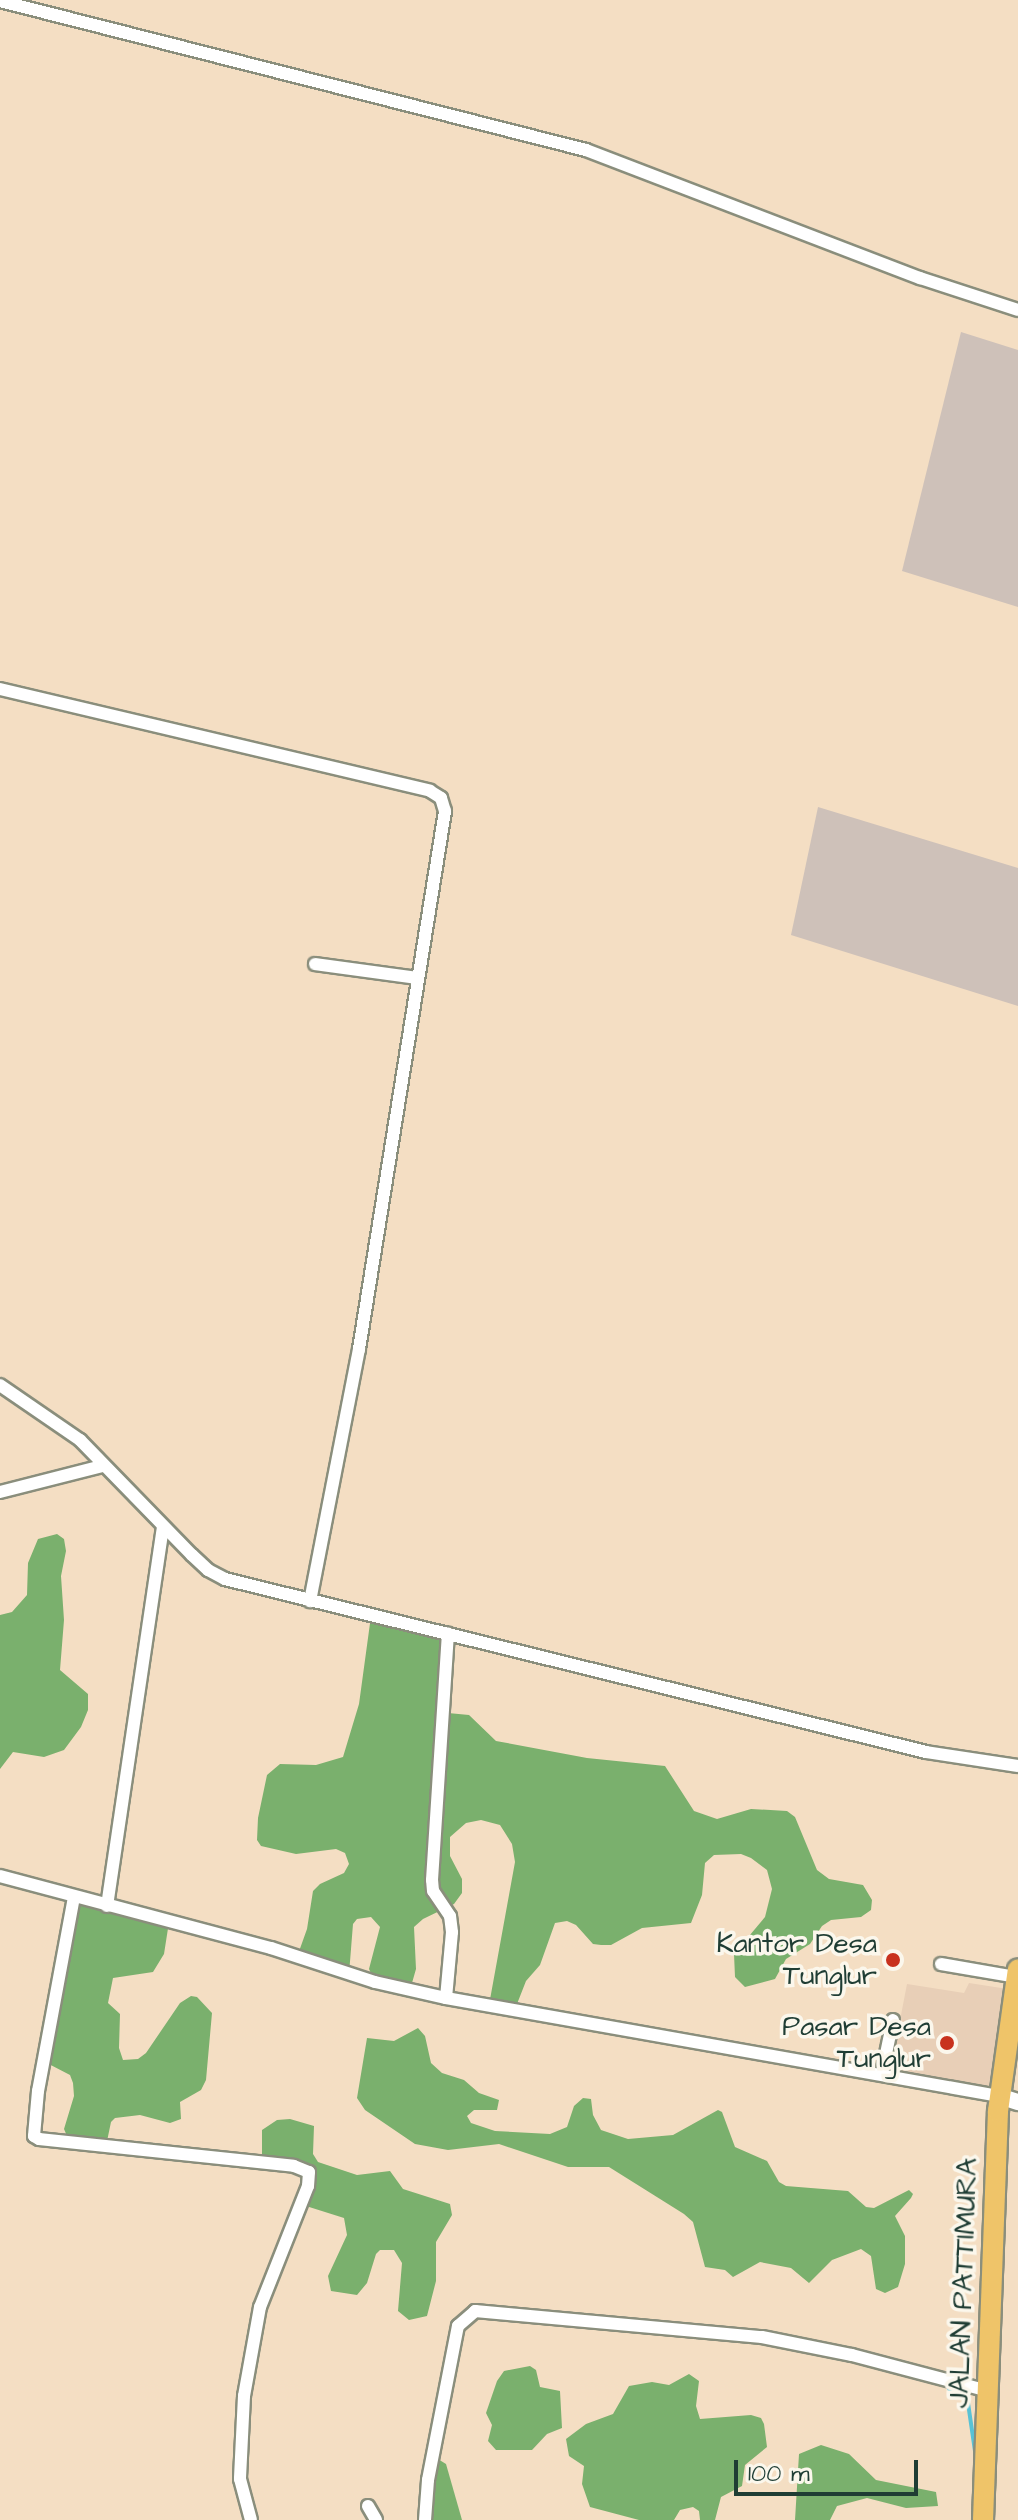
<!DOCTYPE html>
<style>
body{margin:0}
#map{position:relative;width:1018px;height:2520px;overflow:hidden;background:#f4dec3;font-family:"Architects Daughter",sans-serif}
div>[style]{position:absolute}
.built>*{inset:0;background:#e8cfb7}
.industrial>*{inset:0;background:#cec1b9}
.forest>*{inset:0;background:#7ab06d}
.stream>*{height:4px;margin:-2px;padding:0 2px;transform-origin:2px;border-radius:2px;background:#58c2d5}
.roads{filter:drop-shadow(2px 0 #8a8e7c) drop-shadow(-2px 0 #8a8e7c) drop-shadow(0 2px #8a8e7c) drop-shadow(0 -2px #8a8e7c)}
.minor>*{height:12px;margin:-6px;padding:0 6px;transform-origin:6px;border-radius:6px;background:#fff}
.tertiary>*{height:16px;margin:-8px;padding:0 8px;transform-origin:8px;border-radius:8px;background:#fff}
.primary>*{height:20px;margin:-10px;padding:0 10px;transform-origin:10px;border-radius:10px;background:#efc469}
.dots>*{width:22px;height:22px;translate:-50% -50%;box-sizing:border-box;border:4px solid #fbf7ec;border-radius:50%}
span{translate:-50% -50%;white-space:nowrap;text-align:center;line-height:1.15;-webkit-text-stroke:7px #fbf7ec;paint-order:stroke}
.poi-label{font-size:28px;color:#1f3d34}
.right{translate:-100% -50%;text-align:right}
.street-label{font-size:28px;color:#1f3d34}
.scale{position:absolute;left:734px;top:2460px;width:184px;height:36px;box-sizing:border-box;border:4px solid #1f3d34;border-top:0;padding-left:10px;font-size:24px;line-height:28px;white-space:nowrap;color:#1f3d34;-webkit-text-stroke:6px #fbf7ec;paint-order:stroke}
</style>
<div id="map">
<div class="built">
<div style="clip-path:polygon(969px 1983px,1014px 1990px,999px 2096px,882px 2073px,894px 2014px,901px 2015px,907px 1984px,964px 1993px)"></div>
</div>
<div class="industrial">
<div style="clip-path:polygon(961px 332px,1018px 350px,1018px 607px,902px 571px)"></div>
<div style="clip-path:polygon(818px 807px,1018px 868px,1018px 1006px,791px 935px)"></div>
</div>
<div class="forest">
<div style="clip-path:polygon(57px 1534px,64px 1539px,66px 1551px,61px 1576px,64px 1620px,60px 1670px,88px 1694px,88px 1710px,81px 1727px,64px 1750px,44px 1757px,13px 1752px,0 1769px,0 1615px,12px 1612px,27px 1595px,28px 1563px,38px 1539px)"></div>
<div style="clip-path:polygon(371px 1616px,448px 1634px,448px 1713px,469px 1715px,496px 1741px,587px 1758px,665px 1766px,694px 1811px,717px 1819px,751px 1809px,787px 1811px,795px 1817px,817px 1870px,829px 1879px,863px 1885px,872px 1900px,871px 1910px,861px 1917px,831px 1920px,822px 1926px,810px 1944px,786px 1959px,775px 1979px,745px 1987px,735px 1977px,734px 1954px,765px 1917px,772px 1889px,767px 1870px,751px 1858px,741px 1854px,714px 1855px,705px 1863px,702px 1895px,691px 1923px,642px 1928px,611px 1945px,601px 1945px,593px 1944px,576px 1925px,567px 1921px,555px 1923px,540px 1965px,526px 1981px,517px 2004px,512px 2009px,489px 2005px,515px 1862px,512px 1844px,500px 1825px,481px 1820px,466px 1823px,450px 1837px,450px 1856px,462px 1879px,462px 1893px,454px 1904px,423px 1919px,414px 1927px,416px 1969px,410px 1990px,375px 1982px,369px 1969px,380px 1927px,371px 1917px,357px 1919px,353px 1924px,349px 1974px,297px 1957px,307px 1929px,313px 1891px,320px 1884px,344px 1873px,349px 1864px,345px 1853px,336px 1849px,296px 1854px,261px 1846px,257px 1840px,258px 1818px,267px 1775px,280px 1764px,316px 1765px,343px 1757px,359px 1704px)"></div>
<div style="clip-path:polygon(74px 1897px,169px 1922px,164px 1954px,153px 1972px,113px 1978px,108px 2003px,120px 2014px,119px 2048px,123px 2060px,138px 2059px,146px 2053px,180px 2003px,191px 1996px,197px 1997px,212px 2013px,206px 2080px,201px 2090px,180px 2102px,181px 2119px,170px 2123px,140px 2115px,115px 2118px,111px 2122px,106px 2146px,70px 2143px,64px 2129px,74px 2096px,73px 2083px,70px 2075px,43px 2061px)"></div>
<div style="clip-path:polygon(418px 2028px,425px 2036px,431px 2063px,442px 2073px,464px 2080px,479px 2093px,499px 2100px,497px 2110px,474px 2110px,467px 2116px,471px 2123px,495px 2131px,550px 2134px,567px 2127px,574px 2106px,583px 2098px,591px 2099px,593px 2115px,601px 2130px,628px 2139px,673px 2135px,718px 2110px,722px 2112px,735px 2147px,767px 2161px,779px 2182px,786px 2186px,848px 2191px,866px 2207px,874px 2208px,909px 2190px,913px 2194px,911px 2198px,895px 2216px,905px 2236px,905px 2264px,898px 2287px,885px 2293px,876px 2289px,871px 2256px,861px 2249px,832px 2260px,809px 2283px,791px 2268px,760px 2262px,733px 2277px,725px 2270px,705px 2267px,693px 2222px,684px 2214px,609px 2167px,568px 2167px,499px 2144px,448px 2150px,415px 2144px,365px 2110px,357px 2098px,367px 2038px,394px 2041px)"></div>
<div style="clip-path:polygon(290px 2119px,314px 2126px,313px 2154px,318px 2162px,357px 2175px,390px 2171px,403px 2189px,450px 2204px,452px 2215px,436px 2242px,436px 2281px,427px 2316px,409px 2320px,398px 2311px,402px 2263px,394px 2250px,380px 2250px,376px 2254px,367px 2283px,357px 2295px,331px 2291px,328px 2276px,347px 2235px,344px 2218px,306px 2206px,309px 2172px,262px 2162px,262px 2130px,277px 2120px)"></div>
<div style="clip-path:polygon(530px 2366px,536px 2370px,540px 2387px,560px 2391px,562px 2428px,547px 2434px,532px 2450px,496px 2450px,488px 2441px,492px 2425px,486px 2413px,497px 2381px,504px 2371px)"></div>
<div style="clip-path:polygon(689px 2374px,699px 2381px,696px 2406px,700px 2419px,751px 2415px,761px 2418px,764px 2424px,767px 2447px,745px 2465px,742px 2486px,721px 2497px,715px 2520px,700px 2520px,699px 2511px,693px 2507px,680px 2510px,674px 2520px,639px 2520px,590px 2507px,582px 2484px,584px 2466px,569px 2456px,566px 2439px,586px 2424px,613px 2414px,629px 2386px,652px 2382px,669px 2385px)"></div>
<div style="clip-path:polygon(821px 2445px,849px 2454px,876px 2480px,936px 2492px,938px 2506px,906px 2508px,867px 2498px,837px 2506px,830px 2520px,795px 2520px,799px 2454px)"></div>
<div style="clip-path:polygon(433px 2456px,446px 2464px,462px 2520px,425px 2520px)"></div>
</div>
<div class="stream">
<div style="left:949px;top:2389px;width:9px;rotate:18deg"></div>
<div style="left:958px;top:2392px;width:15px;rotate:48deg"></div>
<div style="left:968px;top:2403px;width:56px;rotate:81.7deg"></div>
</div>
<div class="roads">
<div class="minor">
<div style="left:0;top:1px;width:605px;rotate:14.27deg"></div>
<div style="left:586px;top:150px;width:358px;rotate:21deg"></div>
<div style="left:920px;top:278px;width:103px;rotate:18.1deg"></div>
<div style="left:0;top:689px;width:442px;rotate:13.3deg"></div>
<div style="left:430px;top:791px;width:13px;rotate:32deg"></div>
<div style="left:441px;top:798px;width:14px;rotate:73deg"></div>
<div style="left:445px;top:811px;width:545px;rotate:99.08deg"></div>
<div style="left:359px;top:1349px;width:257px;rotate:101deg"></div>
<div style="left:315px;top:964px;width:103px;rotate:7.8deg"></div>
<div style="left:0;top:1385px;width:97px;rotate:34.5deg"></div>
<div style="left:80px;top:1440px;width:161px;rotate:45.8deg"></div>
<div style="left:192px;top:1555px;width:22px;rotate:43deg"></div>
<div style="left:208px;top:1570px;width:19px;rotate:28deg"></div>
<div style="left:225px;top:1579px;width:722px;rotate:13.86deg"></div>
<div style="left:926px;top:1752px;width:93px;rotate:8.7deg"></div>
<div style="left:0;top:1492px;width:105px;rotate:-14.3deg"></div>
<div style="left:0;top:1876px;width:280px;rotate:14.9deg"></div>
<div style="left:271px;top:1948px;width:109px;rotate:18.1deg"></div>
<div style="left:375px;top:1982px;width:73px;rotate:12.7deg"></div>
<div style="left:446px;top:1998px;width:562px;rotate:10.05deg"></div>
<div style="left:74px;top:1897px;width:197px;rotate:100.5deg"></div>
<div style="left:38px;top:2091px;width:45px;rotate:95.1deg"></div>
<div style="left:34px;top:2136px;width:6px;rotate:31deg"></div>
<div style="left:39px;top:2139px;width:256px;rotate:6deg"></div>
<div style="left:294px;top:2166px;width:16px;rotate:22deg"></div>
<div style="left:309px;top:2172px;width:14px;rotate:94deg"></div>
<div style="left:308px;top:2186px;width:130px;rotate:111.6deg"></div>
<div style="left:260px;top:2307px;width:90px;rotate:100.2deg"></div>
<div style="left:244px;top:2396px;width:83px;rotate:92.8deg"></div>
<div style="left:240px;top:2479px;width:42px;rotate:75deg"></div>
<div style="left:107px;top:1906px;width:383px;rotate:-81.6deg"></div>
<div style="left:941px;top:1964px;width:76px;rotate:9.8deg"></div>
<div style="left:446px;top:1998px;width:66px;rotate:-84.8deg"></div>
<div style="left:452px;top:1932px;width:16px;rotate:-97deg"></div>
<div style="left:450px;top:1916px;width:30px;rotate:-124deg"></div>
<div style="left:433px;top:1891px;width:11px;rotate:-95deg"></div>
<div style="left:432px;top:1880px;width:247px;rotate:-86.3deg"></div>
<div style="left:882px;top:2073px;width:54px;rotate:-78.3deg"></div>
<div style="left:368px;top:2506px;width:16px;rotate:60deg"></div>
<div style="left:425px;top:2520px;width:40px;rotate:-85.7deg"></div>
<div style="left:428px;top:2480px;width:157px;rotate:-79deg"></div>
<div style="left:458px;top:2326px;width:23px;rotate:-41deg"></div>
<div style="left:475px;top:2311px;width:288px;rotate:5.2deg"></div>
<div style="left:762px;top:2337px;width:92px;rotate:11.3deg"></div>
<div style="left:852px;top:2355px;width:141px;rotate:14.8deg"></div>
</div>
<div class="tertiary">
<div style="left:999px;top:2096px;width:20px;rotate:18deg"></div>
</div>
<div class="primary">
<div style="left:983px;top:2520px;width:409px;rotate:-87.9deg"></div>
<div style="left:998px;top:2111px;width:143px;rotate:-82deg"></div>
</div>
</div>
<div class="dots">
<div style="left:893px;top:1960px;background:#c8321e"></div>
<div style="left:947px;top:2043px;background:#c8321e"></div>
</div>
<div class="poi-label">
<span class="right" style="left:877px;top:1960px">Kantor Desa<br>Tunglur</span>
<span class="right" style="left:931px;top:2043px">Pasar Desa<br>Tunglur</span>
</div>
<div class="street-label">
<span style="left:964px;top:2283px;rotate:-88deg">JALAN PATTIMURA</span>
</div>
<div class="scale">100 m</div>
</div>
